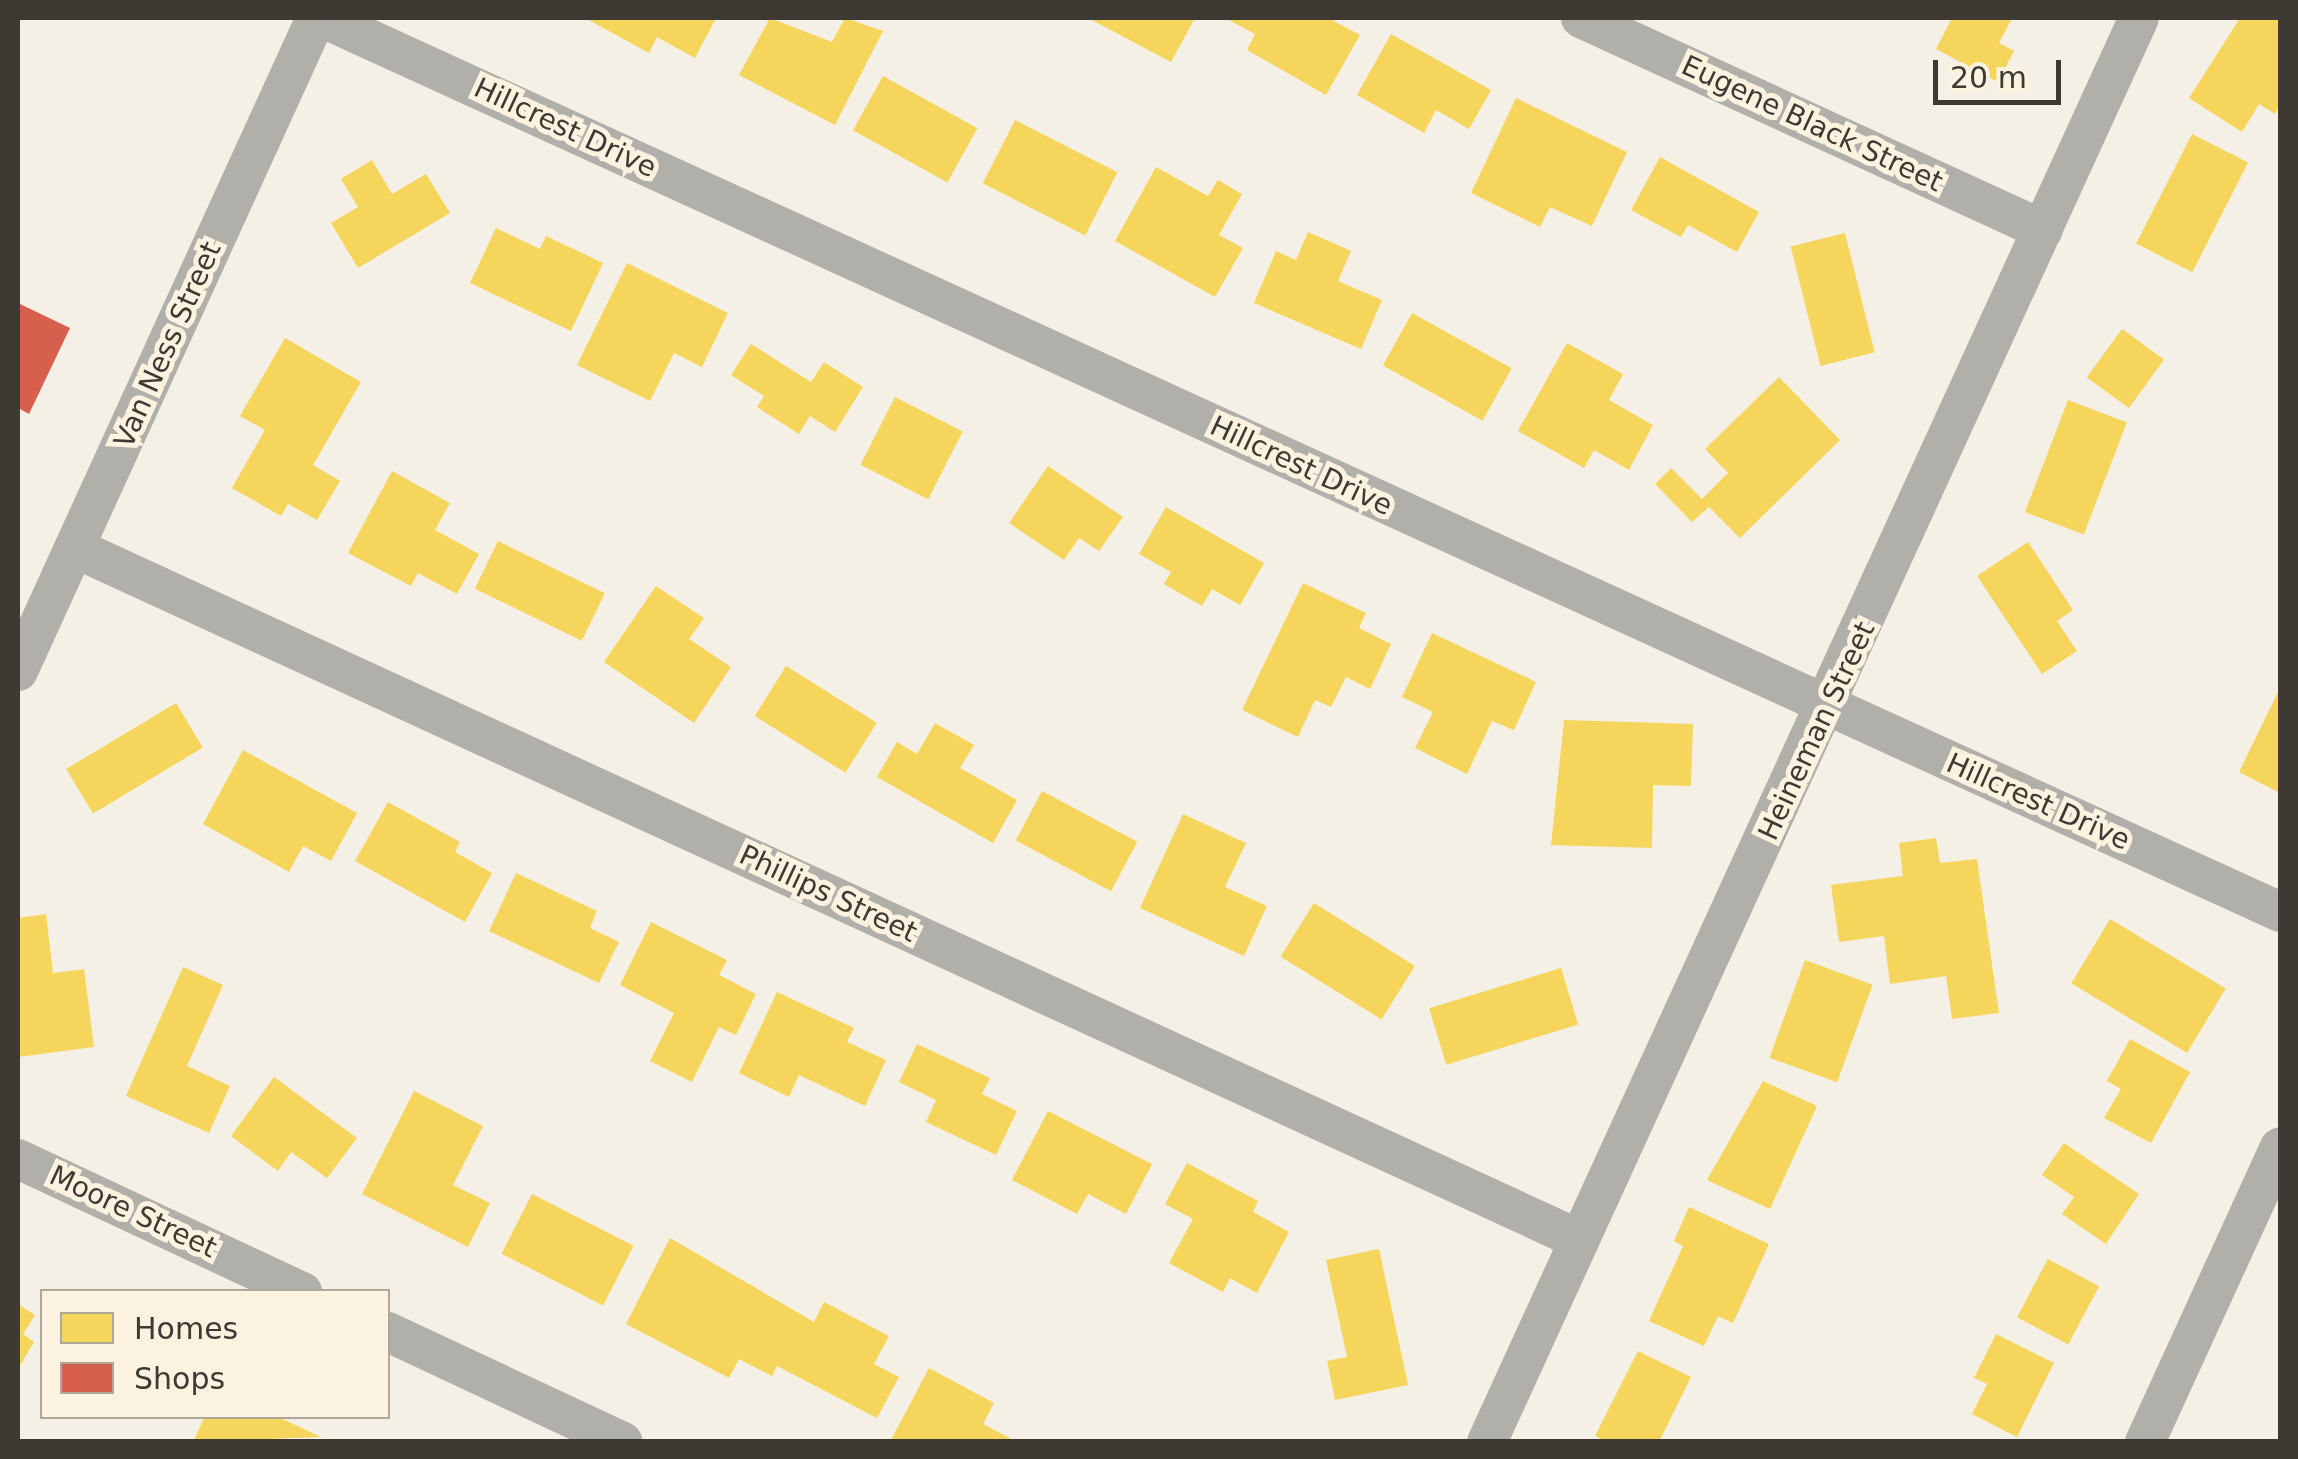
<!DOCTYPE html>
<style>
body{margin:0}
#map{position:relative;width:2298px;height:1459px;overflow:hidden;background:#f5f0e5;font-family:"DejaVu Sans",sans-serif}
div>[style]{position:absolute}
.homes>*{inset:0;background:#f6d55c;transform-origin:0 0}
.shops>*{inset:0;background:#d6604d}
.street>*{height:40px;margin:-20px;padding:0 20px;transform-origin:20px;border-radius:20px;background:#b0afaa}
span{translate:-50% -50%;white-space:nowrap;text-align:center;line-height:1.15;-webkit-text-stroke:10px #fbf2df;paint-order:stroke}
.street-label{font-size:28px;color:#3e3a33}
.frame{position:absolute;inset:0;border:20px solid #3e3a33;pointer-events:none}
.legend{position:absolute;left:40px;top:1289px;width:350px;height:130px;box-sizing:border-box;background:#fbf2df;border:2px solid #afa89a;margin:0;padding:12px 18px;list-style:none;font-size:30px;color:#3e3a33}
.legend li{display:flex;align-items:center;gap:20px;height:50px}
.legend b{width:50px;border:2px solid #afa89a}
.scale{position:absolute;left:1933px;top:60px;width:128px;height:45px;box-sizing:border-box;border:5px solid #3e3a33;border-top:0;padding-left:12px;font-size:30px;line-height:35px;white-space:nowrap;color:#3e3a33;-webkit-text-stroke:8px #fbf2df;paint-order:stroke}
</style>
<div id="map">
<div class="homes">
<div style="clip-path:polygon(585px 18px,716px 18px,695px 58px,657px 37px,649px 53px)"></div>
<div style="clip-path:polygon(770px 18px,832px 42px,845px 18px,883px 31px,835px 125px,739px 75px)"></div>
<div style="clip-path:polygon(1088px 18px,1195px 18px,1171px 62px)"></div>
<div style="clip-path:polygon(1225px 18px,1328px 18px,1360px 35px,1326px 95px,1247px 50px,1255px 34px)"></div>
<div style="clip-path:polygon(1952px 18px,2012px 18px,1999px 43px,2014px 51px,1998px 82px,1936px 49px)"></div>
<div style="clip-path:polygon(2240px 18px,2280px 19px,2280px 105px,2275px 114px,2259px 104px,2242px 132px,2189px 98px)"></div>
<div style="clip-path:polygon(1391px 34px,1491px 90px,1469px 129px,1436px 110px,1424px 133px,1357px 95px)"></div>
<div style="left:883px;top:76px;width:108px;height:62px;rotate:29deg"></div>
<div style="clip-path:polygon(1516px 98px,1627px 152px,1592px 226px,1550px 207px,1540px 227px,1471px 193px)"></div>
<div style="left:1015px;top:120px;width:115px;height:71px;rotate:27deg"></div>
<div style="left:2192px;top:134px;width:63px;height:123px;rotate:27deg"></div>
<div style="clip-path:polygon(1660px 157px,1759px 212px,1737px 252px,1688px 225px,1681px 237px,1631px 210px)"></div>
<div style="clip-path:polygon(372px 160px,392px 194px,426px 174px,450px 213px,358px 268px,331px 223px,358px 207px,341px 179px)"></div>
<div style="clip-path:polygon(1156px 167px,1208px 196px,1218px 180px,1242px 194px,1219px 235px,1243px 248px,1215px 297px,1115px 241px)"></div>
<div style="clip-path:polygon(496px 228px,540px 249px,546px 236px,603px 263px,571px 331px,470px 283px)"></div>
<div style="clip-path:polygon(1308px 232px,1351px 251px,1338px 281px,1382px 300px,1361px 349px,1254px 303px,1276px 251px,1296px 260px)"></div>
<div style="left:1845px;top:233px;width:123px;height:56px;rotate:76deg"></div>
<div style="clip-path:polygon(627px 263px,728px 313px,702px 367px,674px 353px,650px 401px,577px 365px)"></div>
<div style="left:1412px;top:313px;width:114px;height:60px;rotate:29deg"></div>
<div style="left:2122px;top:329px;width:52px;height:60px;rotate:36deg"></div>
<div style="clip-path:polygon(285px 338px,361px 382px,313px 465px,340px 481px,317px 520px,288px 504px,281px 516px,232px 488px,265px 430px,240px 416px)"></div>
<div style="clip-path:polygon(1567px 343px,1623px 374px,1609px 400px,1653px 425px,1629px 470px,1594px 450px,1584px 468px,1518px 431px)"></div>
<div style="clip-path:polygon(751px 344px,811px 382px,824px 362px,863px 387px,835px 432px,810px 416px,799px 434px,757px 407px,764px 396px,731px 375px)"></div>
<div style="clip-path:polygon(1779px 377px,1840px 440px,1740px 538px,1709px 507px,1692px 522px,1655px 484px,1671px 468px,1702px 499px,1728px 473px,1705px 449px)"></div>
<div style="left:895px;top:397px;width:76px;height:76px;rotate:27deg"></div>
<div style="left:2068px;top:400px;width:63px;height:120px;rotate:21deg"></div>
<div style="clip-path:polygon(1048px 466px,1123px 517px,1099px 551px,1079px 538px,1064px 560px,1009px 523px)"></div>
<div style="clip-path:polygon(392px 471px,450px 503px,435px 530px,479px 554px,457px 594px,418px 573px,411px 586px,348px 553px)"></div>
<div style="clip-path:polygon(1166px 507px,1264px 563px,1240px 605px,1212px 589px,1202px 606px,1164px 584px,1171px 572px,1139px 554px)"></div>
<div style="left:498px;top:541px;width:119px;height:53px;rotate:26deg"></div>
<div style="clip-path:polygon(2028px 542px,2073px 610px,2057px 621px,2077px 651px,2042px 674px,1977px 576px)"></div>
<div style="clip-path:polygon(1303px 583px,1366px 613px,1359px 628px,1391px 644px,1370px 689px,1346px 677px,1331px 707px,1315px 700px,1298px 737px,1242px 710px)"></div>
<div style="clip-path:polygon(656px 586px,704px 618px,689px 639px,731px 667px,694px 723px,604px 662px)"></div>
<div style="clip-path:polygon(1432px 633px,1536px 682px,1514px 730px,1492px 721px,1467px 774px,1415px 748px,1433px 712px,1402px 697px)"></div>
<div style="left:786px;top:666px;width:107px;height:59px;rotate:32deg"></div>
<div style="clip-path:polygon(2278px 692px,2280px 694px,2280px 793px,2239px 772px)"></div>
<div style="left:176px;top:703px;width:52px;height:128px;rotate:59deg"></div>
<div style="clip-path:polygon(1564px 720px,1693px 724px,1691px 786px,1653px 785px,1652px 848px,1551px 845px)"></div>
<div style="clip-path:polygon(935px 723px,974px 745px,960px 768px,1017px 800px,993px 843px,877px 777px,897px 742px,917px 754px)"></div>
<div style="clip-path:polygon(243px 750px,357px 813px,331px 861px,303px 846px,289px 872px,203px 824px)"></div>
<div style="left:1042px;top:791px;width:108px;height:56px;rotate:28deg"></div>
<div style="clip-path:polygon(388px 802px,460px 842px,455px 852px,492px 873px,465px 922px,355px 861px)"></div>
<div style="clip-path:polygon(1183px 814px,1246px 843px,1225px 887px,1267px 906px,1244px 956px,1140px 908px)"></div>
<div style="clip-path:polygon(1936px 838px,1940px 863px,1977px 859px,1999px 1013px,1952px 1019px,1946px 976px,1890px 984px,1884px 936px,1839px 942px,1831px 885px,1903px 876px,1899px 843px)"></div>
<div style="clip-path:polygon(516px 873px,597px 911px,590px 928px,619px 942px,599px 983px,489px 931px)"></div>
<div style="left:1314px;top:903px;width:119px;height:63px;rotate:32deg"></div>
<div style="clip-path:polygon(46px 914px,53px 973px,84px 969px,94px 1047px,18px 1057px,18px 918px)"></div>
<div style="left:2110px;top:919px;width:135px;height:75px;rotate:31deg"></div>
<div style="clip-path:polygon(651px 922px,727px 960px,719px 975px,756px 994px,736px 1035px,719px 1027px,692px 1082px,650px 1061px,674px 1013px,620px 985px)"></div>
<div style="left:1805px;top:960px;width:72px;height:104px;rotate:20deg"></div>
<div style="clip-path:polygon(183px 967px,223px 985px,187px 1066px,230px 1086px,209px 1133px,126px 1096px)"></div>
<div style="left:1561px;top:968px;width:59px;height:138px;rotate:73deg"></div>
<div style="clip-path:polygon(777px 992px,854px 1028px,847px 1042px,886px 1060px,865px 1106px,799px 1075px,789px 1097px,739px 1073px)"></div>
<div style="clip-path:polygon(2130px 1039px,2190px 1072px,2151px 1143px,2104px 1118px,2121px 1089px,2107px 1081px)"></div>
<div style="clip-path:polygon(917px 1044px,990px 1078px,982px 1094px,1017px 1111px,996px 1155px,926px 1122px,936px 1100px,899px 1082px)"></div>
<div style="clip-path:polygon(274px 1077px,357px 1138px,327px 1178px,291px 1152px,278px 1171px,231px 1136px)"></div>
<div style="clip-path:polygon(1763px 1081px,1817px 1106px,1770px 1209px,1707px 1180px)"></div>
<div style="clip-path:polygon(414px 1091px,483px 1126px,453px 1185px,490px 1203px,468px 1247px,362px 1194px)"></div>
<div style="clip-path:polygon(1048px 1111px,1152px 1164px,1126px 1214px,1088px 1194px,1077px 1214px,1012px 1180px)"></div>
<div style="clip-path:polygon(2064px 1143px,2139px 1194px,2106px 1244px,2062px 1214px,2074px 1197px,2042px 1175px)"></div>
<div style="clip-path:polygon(1187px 1163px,1258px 1201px,1253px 1212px,1289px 1232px,1257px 1293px,1230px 1278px,1223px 1292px,1169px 1263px,1193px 1219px,1165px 1204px)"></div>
<div style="left:532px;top:1194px;width:114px;height:67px;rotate:27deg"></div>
<div style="clip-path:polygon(1689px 1207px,1769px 1244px,1733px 1323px,1718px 1316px,1704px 1346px,1649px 1321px,1683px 1246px,1674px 1241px)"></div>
<div style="clip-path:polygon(670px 1238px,814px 1322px,824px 1302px,889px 1336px,874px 1364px,899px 1377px,877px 1418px,777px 1366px,772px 1376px,739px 1359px,729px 1378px,626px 1324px)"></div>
<div style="clip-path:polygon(1379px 1249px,1408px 1385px,1335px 1400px,1327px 1361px,1347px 1357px,1326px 1260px)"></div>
<div style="left:2048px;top:1259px;width:58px;height:66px;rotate:28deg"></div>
<div style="clip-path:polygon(18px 1304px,35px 1315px,23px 1334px,34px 1342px,18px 1369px)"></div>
<div style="clip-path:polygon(1996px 1334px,2054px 1363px,2017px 1437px,1972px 1414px,1987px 1384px,1974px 1378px)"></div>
<div style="clip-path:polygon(1638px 1351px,1691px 1377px,1659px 1442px,1606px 1442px,1595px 1436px)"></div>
<div style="clip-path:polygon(929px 1368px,994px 1403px,983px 1424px,1017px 1442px,891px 1440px)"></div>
<div style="clip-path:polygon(205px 1416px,276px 1416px,321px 1437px,193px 1442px)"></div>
</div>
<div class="shops">
<div style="clip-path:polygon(18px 303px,70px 328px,29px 414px,18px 408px)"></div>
</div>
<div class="street">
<div style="left:323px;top:18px;width:2152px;rotate:24.55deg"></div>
<div style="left:1581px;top:18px;width:508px;rotate:24.65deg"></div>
<div style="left:75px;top:548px;width:1656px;rotate:24.69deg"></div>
<div style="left:18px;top:671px;width:718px;rotate:-65.47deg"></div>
<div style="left:18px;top:1159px;width:314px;rotate:25.1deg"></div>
<div style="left:388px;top:1332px;width:259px;rotate:25.1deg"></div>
<div style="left:1487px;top:1442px;width:1566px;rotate:-65.4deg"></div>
<div style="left:2145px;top:1442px;width:324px;rotate:-65.4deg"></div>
</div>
<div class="street-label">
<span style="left:1812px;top:124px;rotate:25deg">Eugene Black Street</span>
<span style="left:565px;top:128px;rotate:25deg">Hillcrest Drive</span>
<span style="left:168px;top:345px;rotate:-66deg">Van Ness Street</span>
<span style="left:1301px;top:466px;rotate:25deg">Hillcrest Drive</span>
<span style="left:1817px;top:731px;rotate:-65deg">Heineman Street</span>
<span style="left:2038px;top:802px;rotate:24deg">Hillcrest Drive</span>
<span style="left:828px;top:894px;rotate:25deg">Phillips Street</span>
<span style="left:133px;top:1212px;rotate:25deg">Moore Street</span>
</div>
<div class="frame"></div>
<ul class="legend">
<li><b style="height:28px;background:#f6d55c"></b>Homes</li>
<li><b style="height:28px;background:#d6604d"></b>Shops</li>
</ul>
<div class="scale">20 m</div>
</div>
